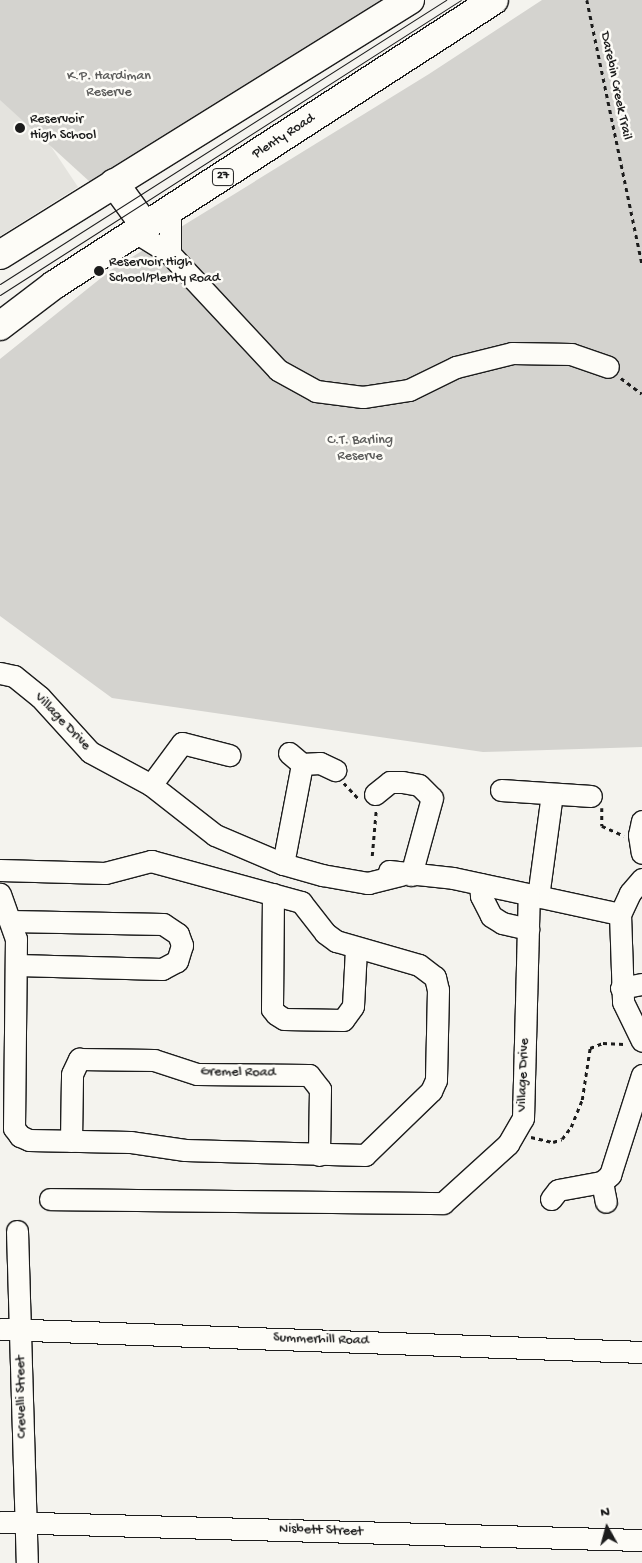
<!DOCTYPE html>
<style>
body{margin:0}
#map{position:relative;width:642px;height:1563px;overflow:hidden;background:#f4f3ee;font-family:"Gochi Hand",sans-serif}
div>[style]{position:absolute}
.built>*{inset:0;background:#e4e3de}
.green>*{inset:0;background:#d4d3cf}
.path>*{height:2.5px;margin-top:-1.25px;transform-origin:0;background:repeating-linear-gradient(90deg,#1c1c1c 0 4px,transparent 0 8px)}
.roads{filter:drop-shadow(1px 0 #1c1c1c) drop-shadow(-1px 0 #1c1c1c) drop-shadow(0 1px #1c1c1c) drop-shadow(0 -1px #1c1c1c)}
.minor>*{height:21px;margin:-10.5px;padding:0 10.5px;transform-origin:10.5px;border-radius:10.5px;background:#fdfcf7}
.highway>*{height:28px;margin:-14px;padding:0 14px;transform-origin:14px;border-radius:14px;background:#fdfcf7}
.tram>*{height:1px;margin:-0.5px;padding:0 0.5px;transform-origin:0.5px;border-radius:0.5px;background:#1c1c1c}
.dots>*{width:14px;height:14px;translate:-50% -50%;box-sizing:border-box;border:2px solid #fdfcf7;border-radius:50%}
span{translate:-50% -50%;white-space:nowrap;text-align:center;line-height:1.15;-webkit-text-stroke:5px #fdfcf7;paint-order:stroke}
.shield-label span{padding:1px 4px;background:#fdfcf7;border:1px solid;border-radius:4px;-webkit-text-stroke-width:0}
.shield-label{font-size:12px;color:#1c1c1c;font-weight:700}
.park-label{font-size:14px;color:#5c5c5b}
.street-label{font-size:14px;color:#1c1c1c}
.poi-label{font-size:14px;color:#1c1c1c}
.left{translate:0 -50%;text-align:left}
.north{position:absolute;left:582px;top:1503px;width:50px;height:50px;-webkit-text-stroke:4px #fdfcf7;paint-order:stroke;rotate:353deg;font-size:14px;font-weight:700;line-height:20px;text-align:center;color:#1c1c1c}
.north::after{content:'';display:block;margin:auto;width:18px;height:22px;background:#1c1c1c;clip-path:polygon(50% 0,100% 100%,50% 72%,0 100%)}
</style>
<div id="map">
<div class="built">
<div style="clip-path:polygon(0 70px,78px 187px,0 236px)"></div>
</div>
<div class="green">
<div style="clip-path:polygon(0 0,406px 0,101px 192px,0 100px)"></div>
<div style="clip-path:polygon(542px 0,642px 0,642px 747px,483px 752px,112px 698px,0 616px,0 359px,111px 270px,429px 74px)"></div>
</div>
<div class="path">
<div style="left:587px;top:0;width:270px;rotate:78.2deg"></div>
<div style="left:621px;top:378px;width:26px;rotate:37deg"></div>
<div style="left:344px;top:783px;width:22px;rotate:47deg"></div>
<div style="left:602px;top:808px;width:18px;rotate:90deg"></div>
<div style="left:602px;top:826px;width:24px;rotate:24deg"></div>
<div style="left:372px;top:856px;width:46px;rotate:-85deg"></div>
<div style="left:531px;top:1137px;width:23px;rotate:13deg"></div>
<div style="left:553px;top:1142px;width:9px;rotate:-18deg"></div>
<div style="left:562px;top:1139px;width:15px;rotate:-53deg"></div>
<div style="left:571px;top:1127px;width:29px;rotate:-68deg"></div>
<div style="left:582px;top:1100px;width:53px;rotate:-81.3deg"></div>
<div style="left:590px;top:1048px;width:14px;rotate:-21deg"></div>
<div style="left:603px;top:1043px;width:21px;rotate:3deg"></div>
</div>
<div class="roads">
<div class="minor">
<div style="left:170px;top:212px;width:42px;rotate:90deg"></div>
<div style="left:137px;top:233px;width:39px;rotate:32deg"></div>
<div style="left:170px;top:254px;width:158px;rotate:47deg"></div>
<div style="left:278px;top:370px;width:43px;rotate:28.9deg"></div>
<div style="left:316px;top:391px;width:47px;rotate:7.3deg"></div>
<div style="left:363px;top:397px;width:47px;rotate:-8.7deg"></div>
<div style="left:409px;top:390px;width:52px;rotate:-26.1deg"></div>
<div style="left:456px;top:367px;width:58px;rotate:-14deg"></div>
<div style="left:512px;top:353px;width:59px;rotate:1deg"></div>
<div style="left:571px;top:354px;width:39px;rotate:19deg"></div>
<div style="left:0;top:673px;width:14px;rotate:12deg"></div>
<div style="left:14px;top:676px;width:33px;rotate:39deg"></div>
<div style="left:40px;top:697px;width:74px;rotate:47.7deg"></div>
<div style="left:90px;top:752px;width:69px;rotate:28.4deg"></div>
<div style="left:151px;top:785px;width:81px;rotate:38deg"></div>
<div style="left:215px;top:835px;width:74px;rotate:23.1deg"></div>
<div style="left:283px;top:864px;width:41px;rotate:15.8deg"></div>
<div style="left:322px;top:875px;width:47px;rotate:9.9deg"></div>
<div style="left:368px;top:883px;width:34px;rotate:-14deg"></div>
<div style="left:289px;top:753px;width:17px;rotate:40deg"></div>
<div style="left:302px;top:764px;width:18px;rotate:-3deg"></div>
<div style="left:320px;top:763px;width:17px;rotate:25deg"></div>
<div style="left:151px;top:785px;width:52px;rotate:-53.6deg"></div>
<div style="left:182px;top:743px;width:49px;rotate:14.3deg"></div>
<div style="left:501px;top:790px;width:90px;rotate:3.8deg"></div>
<div style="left:375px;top:794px;width:19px;rotate:-39deg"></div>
<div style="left:390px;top:782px;width:12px"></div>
<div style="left:402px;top:782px;width:17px;rotate:10deg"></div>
<div style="left:419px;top:785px;width:18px;rotate:45deg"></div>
<div style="left:432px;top:798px;width:80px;rotate:105.3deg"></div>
<div style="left:642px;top:821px;width:14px;rotate:102deg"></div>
<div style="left:639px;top:835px;width:18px;rotate:81deg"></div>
<div style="left:283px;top:864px;width:102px;rotate:-79.2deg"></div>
<div style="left:0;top:870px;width:105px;rotate:1.6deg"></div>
<div style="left:105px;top:873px;width:48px;rotate:-14.6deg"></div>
<div style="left:151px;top:861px;width:156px;rotate:15.3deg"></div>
<div style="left:301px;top:902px;width:39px;rotate:52deg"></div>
<div style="left:325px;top:933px;width:14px;rotate:36deg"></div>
<div style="left:336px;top:941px;width:86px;rotate:16.1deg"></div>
<div style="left:419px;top:965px;width:20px;rotate:37deg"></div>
<div style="left:435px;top:977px;width:13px;rotate:77deg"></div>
<div style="left:438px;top:990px;width:90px;rotate:91.3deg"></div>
<div style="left:436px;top:1080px;width:12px;rotate:114deg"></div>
<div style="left:431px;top:1091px;width:92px;rotate:135.9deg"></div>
<div style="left:365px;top:1155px;width:180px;rotate:-178.4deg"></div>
<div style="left:185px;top:1150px;width:56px;rotate:-171.7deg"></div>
<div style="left:130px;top:1142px;width:101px;rotate:-178.9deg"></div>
<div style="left:29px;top:1140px;width:10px;rotate:-156deg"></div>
<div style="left:20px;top:1136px;width:10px;rotate:-127deg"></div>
<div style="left:14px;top:1128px;width:189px;rotate:-89.4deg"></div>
<div style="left:16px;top:939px;width:48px;rotate:-109.6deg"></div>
<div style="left:389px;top:871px;width:64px;rotate:6.2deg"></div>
<div style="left:453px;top:878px;width:171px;rotate:12.2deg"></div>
<div style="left:642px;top:879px;width:18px;rotate:131deg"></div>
<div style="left:630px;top:893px;width:23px;rotate:115deg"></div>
<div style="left:620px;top:914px;width:88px;rotate:88deg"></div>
<div style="left:623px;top:1002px;width:43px;rotate:64deg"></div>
<div style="left:480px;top:884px;width:12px;rotate:85deg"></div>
<div style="left:481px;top:896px;width:22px;rotate:63deg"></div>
<div style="left:491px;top:916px;width:13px;rotate:32deg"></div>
<div style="left:502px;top:923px;width:27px;rotate:13deg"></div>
<div style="left:273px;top:894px;width:115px;rotate:90.5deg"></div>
<div style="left:272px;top:1009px;width:6px;rotate:51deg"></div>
<div style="left:276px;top:1014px;width:9px;rotate:32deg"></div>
<div style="left:284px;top:1019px;width:59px;rotate:1deg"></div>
<div style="left:343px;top:1020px;width:17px;rotate:-54deg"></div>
<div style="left:353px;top:1006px;width:58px;rotate:-87deg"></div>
<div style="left:538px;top:897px;width:104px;rotate:-82.3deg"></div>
<div style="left:10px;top:921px;width:153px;rotate:1.1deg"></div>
<div style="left:163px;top:924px;width:18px;rotate:34deg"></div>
<div style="left:178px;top:934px;width:12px;rotate:70deg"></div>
<div style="left:182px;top:945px;width:17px;rotate:107deg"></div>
<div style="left:177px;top:961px;width:17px;rotate:152deg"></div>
<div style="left:162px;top:969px;width:145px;rotate:-178.4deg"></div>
<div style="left:621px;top:988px;width:21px;rotate:-11deg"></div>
<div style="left:71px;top:1141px;width:67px;rotate:-89.1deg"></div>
<div style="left:72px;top:1074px;width:17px;rotate:-65deg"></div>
<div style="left:79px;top:1059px;width:75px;rotate:0.8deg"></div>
<div style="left:154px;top:1060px;width:45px;rotate:18deg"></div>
<div style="left:197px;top:1074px;width:112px;rotate:0.5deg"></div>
<div style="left:309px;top:1075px;width:18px;rotate:52deg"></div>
<div style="left:320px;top:1089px;width:66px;rotate:90.9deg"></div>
<div style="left:602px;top:1182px;width:20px;rotate:79deg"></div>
<div style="left:50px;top:1199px;width:393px;rotate:0.6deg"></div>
<div style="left:443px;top:1203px;width:88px;rotate:-42.2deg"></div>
<div style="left:508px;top:1144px;width:30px;rotate:-60deg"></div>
<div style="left:523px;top:1118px;width:223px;rotate:-88.5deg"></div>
<div style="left:551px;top:1199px;width:11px;rotate:-52deg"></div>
<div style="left:558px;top:1190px;width:45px;rotate:-10.3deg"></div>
<div style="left:602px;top:1182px;width:11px;rotate:-41deg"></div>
<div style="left:610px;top:1175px;width:105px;rotate:-72.3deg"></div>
<div style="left:17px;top:1231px;width:332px;rotate:88.3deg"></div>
<div style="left:0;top:1329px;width:642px;rotate:2.05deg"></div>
<div style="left:0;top:1522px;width:642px;rotate:1.61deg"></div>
</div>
<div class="highway">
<div style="left:114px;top:183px;width:54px;rotate:54deg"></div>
<div style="left:0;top:255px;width:483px;rotate:-31.9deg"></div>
<div style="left:0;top:326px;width:68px;rotate:-37.2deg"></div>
<div style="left:54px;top:285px;width:524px;rotate:-32.93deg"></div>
</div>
</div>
<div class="tram">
<div style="left:0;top:284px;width:529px;rotate:-32.49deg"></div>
<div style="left:0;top:295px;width:547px;rotate:-32.62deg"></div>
</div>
<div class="dots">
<div style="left:20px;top:128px;background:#1c1c1c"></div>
<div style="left:99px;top:271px;background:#1c1c1c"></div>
</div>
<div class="shield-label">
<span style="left:223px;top:177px">27</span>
</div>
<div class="park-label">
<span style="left:109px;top:85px">K.P. Hardiman<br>Reserve</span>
<span style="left:360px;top:449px">C.T. Barling<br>Reserve</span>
</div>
<div class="street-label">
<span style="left:615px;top:86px;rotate:78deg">Darebin Creek Trail</span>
<span style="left:284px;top:137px;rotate:-33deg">Plenty Road</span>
<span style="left:62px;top:722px;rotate:46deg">Village Drive</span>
<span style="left:238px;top:1073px;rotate:1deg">Gremel Road</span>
<span style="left:524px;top:1075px;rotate:-88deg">Village Drive</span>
<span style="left:321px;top:1340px;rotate:2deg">Summerhill Road</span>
<span style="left:22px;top:1397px;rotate:-91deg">Crevelli Street</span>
<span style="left:321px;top:1531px;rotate:2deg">Nisbett Street</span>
</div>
<div class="poi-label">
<span class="left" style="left:30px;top:128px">Reservoir<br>High School</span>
<span class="left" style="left:109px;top:271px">Reservoir High<br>School/Plenty Road</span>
</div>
<div class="north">N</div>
</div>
